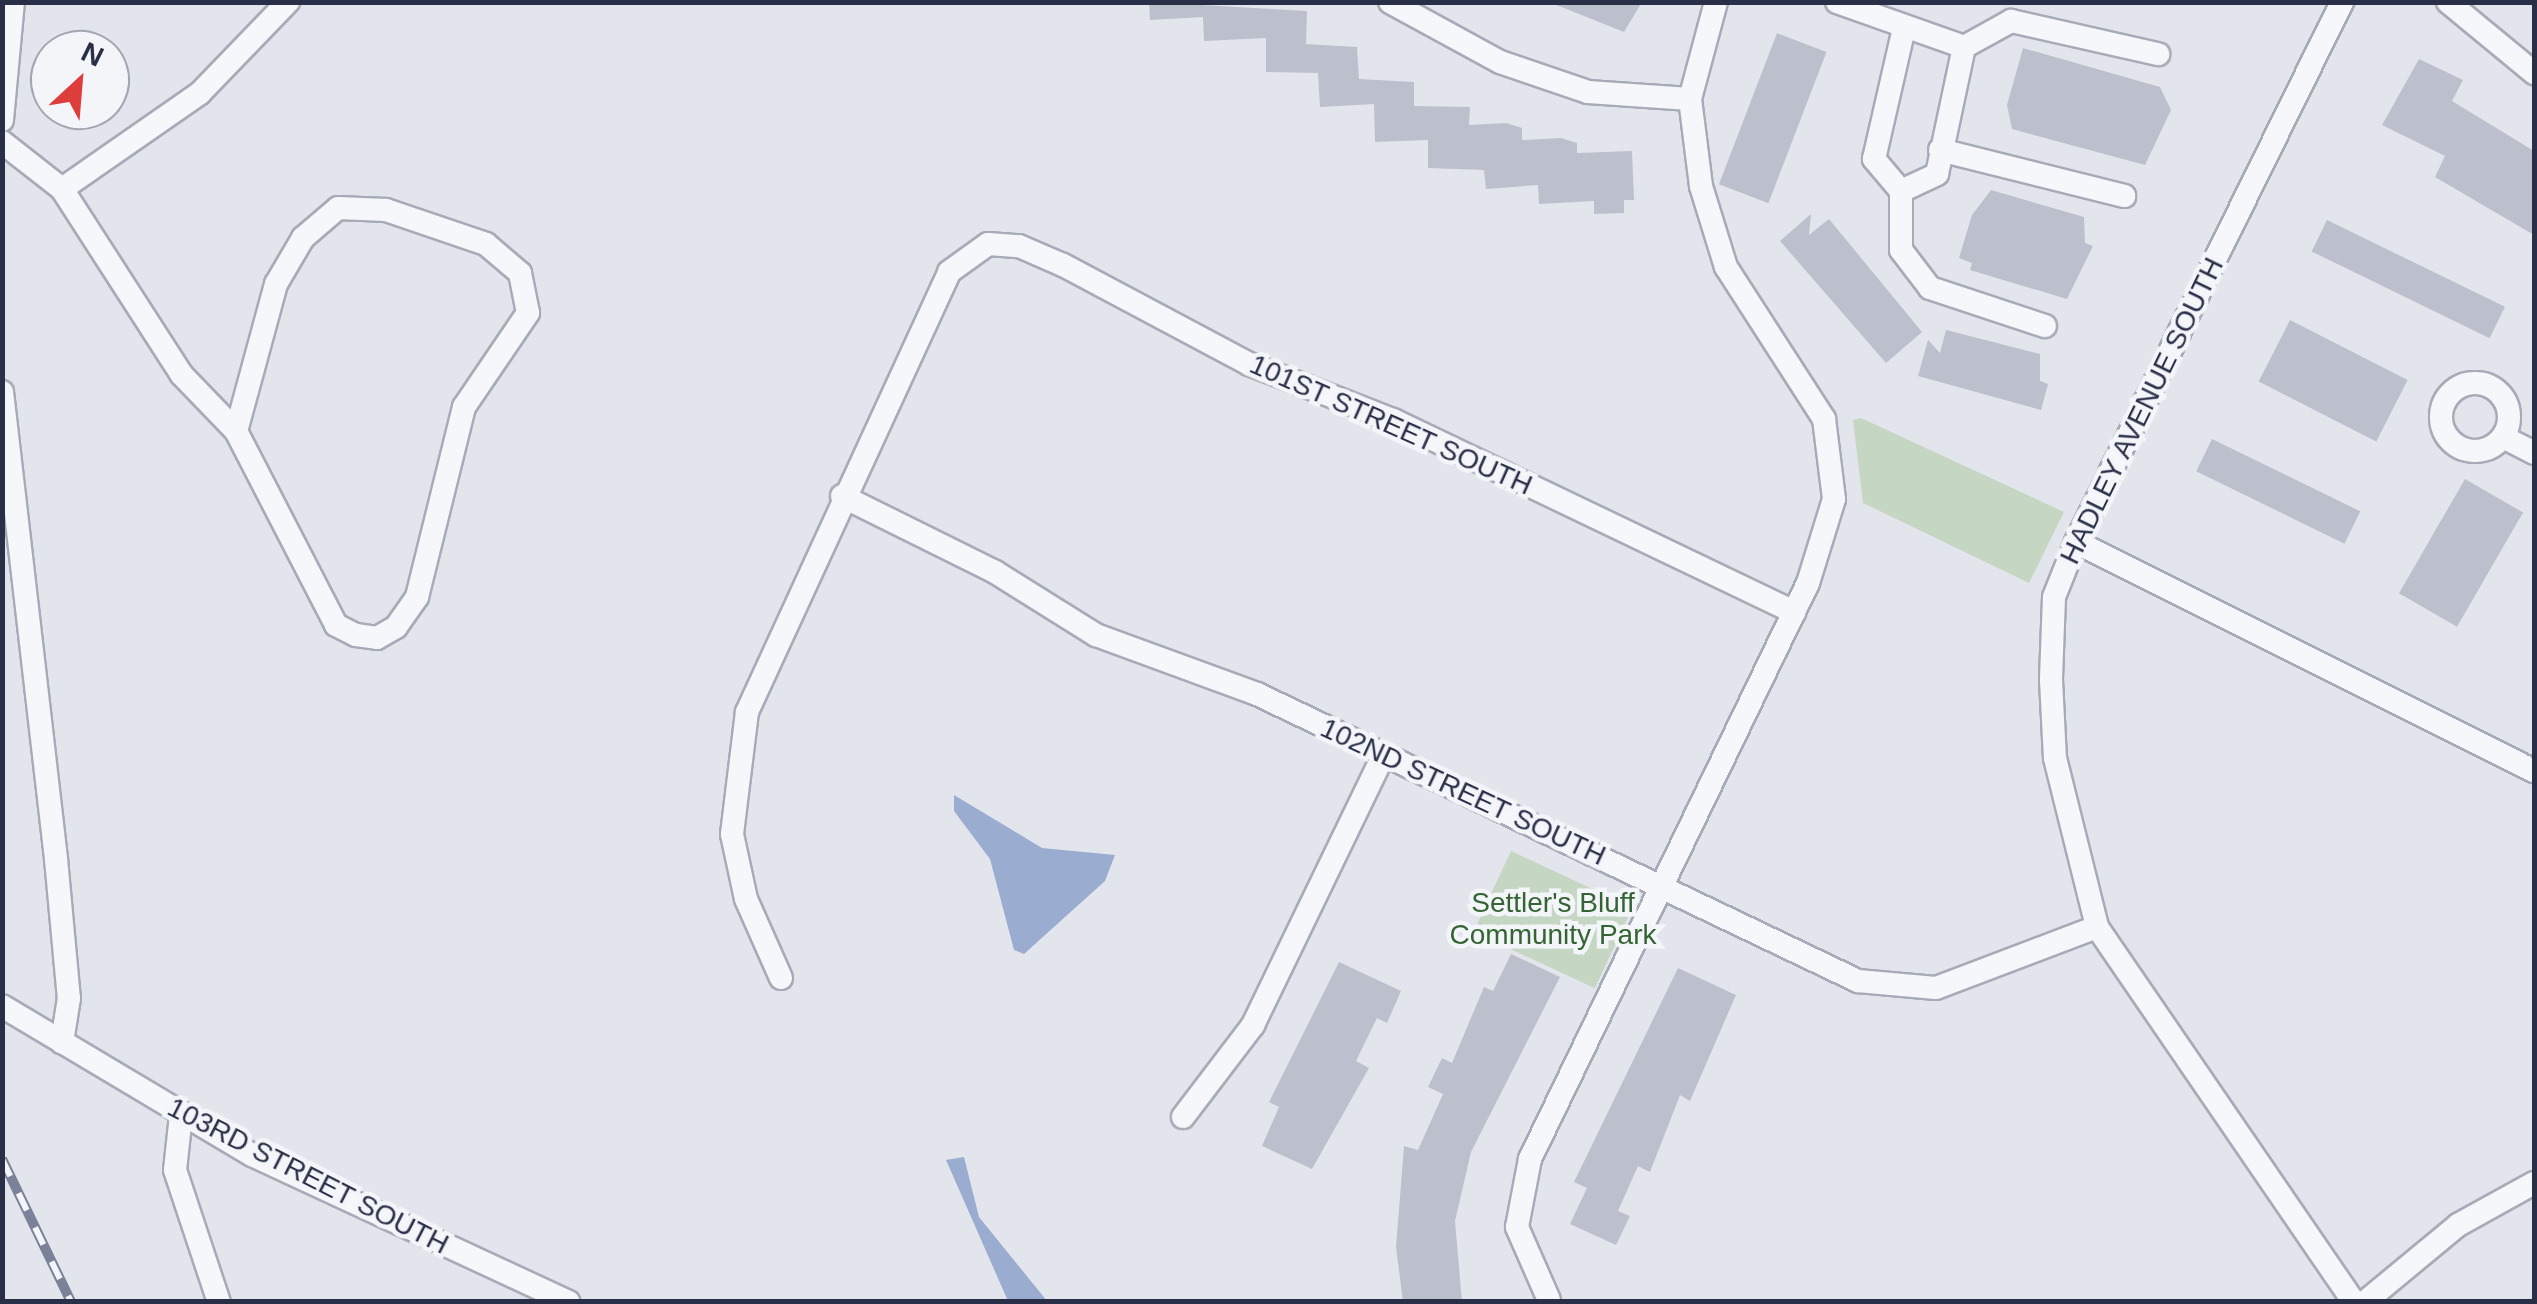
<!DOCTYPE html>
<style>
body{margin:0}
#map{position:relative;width:2537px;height:1304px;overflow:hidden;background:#e3e5ec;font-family:Arial,sans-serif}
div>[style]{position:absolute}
.green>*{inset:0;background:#c5d7c3;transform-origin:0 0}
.water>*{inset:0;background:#9aacd0}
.building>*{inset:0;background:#bcc0cd;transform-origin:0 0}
.roads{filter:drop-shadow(2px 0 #a7abb7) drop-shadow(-2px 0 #a7abb7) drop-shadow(0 2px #a7abb7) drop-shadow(0 -2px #a7abb7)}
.minor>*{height:22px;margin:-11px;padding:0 11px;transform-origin:11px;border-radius:11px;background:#f6f7fa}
.minor>.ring{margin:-11px;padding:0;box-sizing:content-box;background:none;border:22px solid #f6f7fa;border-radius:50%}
.rail>*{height:10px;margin-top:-5px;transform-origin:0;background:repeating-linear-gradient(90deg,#f3f5f9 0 19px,#7a8198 0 38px);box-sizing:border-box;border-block:2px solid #7a8198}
span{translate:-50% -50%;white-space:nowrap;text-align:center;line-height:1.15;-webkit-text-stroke:9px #f3f5f9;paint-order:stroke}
.street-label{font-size:28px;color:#282f47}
.park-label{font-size:28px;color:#356434}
.frame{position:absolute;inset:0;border:5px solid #282f47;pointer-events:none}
.north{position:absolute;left:30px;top:30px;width:100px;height:100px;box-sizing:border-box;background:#f3f5f9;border:2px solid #a2a6b2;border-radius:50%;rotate:26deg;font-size:28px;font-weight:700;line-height:40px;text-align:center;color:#282f47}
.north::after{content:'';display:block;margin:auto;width:35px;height:45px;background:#dd3e3c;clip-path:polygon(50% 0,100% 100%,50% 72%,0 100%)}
</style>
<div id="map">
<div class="green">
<div style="clip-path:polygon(1861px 418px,2064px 512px,2029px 583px,1863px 503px,1853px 420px)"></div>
<div style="left:1511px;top:851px;width:134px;height:89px;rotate:25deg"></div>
</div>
<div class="water">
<div style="clip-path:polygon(954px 795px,1042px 848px,1115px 855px,1105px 881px,1024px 954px,1014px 950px,990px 859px,954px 811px)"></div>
<div style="clip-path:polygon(964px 1157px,979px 1217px,1047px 1301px,1008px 1301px,946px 1160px)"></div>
</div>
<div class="building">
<div style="clip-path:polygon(1149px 2px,1307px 11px,1306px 44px,1357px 47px,1359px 79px,1414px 82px,1414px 106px,1470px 107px,1469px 125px,1506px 123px,1522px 128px,1522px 140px,1561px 138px,1577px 143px,1577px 153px,1632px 151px,1634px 200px,1624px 200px,1624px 213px,1594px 214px,1594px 201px,1539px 204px,1538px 185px,1486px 189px,1484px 170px,1428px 168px,1428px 140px,1375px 142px,1374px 104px,1320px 107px,1318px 73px,1266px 72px,1266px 38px,1204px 41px,1203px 17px,1150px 20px)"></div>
<div style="clip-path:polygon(1549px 2px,1642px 2px,1624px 32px)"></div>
<div style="left:1777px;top:33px;width:53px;height:162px;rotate:21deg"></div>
<div style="clip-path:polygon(2023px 48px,2160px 87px,2171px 110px,2145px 165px,2012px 129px,2007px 105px)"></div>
<div style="clip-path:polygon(2419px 59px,2463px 80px,2452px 101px,2534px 151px,2534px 235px,2435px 177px,2445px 156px,2382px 125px)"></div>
<div style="clip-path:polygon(1991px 190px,2084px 217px,2085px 243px,2093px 246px,2067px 299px,1970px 270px,1972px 263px,1959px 258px,1972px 215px)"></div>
<div style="clip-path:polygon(1811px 214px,1809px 235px,1829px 219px,1922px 332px,1886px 363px,1780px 241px)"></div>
<div style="left:2327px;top:220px;width:198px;height:35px;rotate:26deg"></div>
<div style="left:2290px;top:320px;width:132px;height:69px;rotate:27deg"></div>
<div style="clip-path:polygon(1946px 330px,2040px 354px,2040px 381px,2048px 384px,2041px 410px,1918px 376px,1928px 340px,1940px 353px)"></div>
<div style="left:2212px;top:439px;width:165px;height:36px;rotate:26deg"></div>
<div style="left:2465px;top:479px;width:67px;height:132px;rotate:30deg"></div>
<div style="clip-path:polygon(1511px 954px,1560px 977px,1471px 1152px,1455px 1221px,1462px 1302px,1403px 1302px,1396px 1247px,1404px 1146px,1418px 1150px,1443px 1094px,1428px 1087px,1442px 1058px,1452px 1063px,1484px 987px,1493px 991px)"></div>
<div style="clip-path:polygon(1339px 962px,1401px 991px,1387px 1023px,1377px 1018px,1356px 1061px,1369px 1068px,1312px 1169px,1262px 1146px,1279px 1107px,1269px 1102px)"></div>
<div style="clip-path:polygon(1678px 968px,1736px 995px,1690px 1101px,1680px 1095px,1650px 1172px,1638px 1166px,1618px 1211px,1630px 1216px,1616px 1245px,1570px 1224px,1587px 1188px,1574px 1182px)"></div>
</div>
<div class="roads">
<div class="minor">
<div style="left:1390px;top:2px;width:125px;rotate:28.6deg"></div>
<div style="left:1500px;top:62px;width:93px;rotate:18.8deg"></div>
<div style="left:1588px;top:92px;width:102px;rotate:3.9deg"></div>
<div style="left:1837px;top:2px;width:135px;rotate:19.5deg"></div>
<div style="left:2342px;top:2px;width:602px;rotate:116.22deg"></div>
<div style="left:2076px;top:542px;width:59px;rotate:111.8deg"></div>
<div style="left:2054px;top:597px;width:83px;rotate:92.1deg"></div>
<div style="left:2051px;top:680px;width:78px;rotate:87.1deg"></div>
<div style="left:2055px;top:758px;width:174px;rotate:76deg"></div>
<div style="left:2097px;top:927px;width:455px;rotate:55.6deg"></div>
<div style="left:2448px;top:2px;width:112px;rotate:39.5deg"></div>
<div style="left:2px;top:120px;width:119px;rotate:-84.7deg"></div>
<div style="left:2px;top:142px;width:76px;rotate:38.1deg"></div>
<div style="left:62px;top:189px;width:221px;rotate:57.2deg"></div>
<div style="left:182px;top:375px;width:78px;rotate:46deg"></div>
<div style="left:236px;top:431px;width:218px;rotate:62.7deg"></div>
<div style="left:336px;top:625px;width:22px;rotate:27deg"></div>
<div style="left:356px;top:635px;width:21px;rotate:8deg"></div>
<div style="left:377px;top:638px;width:22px;rotate:-30deg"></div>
<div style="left:396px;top:627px;width:37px;rotate:-55deg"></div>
<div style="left:417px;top:597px;width:196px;rotate:-76.1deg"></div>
<div style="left:464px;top:407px;width:114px;rotate:-55.8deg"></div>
<div style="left:528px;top:313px;width:41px;rotate:-101.3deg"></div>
<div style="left:520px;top:273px;width:45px;rotate:-139.5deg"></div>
<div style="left:486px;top:244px;width:106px;rotate:-161.2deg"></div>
<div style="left:386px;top:210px;width:48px;rotate:-177.6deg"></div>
<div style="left:338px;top:208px;width:46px;rotate:139.4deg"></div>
<div style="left:303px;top:238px;width:53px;rotate:120.4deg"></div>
<div style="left:276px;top:284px;width:152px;rotate:105.2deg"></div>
<div style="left:1940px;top:150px;width:190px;rotate:14deg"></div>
<div style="left:62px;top:189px;width:168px;rotate:-34.8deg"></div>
<div style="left:200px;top:93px;width:127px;rotate:-46deg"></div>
<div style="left:1901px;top:191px;width:40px;rotate:-25deg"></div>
<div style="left:1937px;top:174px;width:130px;rotate:-78deg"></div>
<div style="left:1964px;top:47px;width:54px;rotate:-29deg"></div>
<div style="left:2011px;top:21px;width:151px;rotate:12.7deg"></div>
<div style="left:1901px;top:191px;width:59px;rotate:90deg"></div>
<div style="left:1901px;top:250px;width:48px;rotate:52.7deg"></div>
<div style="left:1930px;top:288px;width:121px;rotate:18.3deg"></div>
<div style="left:1901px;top:191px;width:42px;rotate:-130.2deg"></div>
<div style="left:1874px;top:159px;width:134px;rotate:-77.1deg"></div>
<div class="ring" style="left:2441px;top:383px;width:46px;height:46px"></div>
<div style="left:2px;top:392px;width:470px;rotate:83.4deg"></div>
<div style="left:56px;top:859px;width:140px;rotate:84.7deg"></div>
<div style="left:69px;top:998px;width:45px;rotate:99deg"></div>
<div style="left:2503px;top:437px;width:35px;rotate:27deg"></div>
<div style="left:842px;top:496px;width:171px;rotate:26.4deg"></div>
<div style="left:995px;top:572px;width:119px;rotate:32deg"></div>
<div style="left:1096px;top:635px;width:171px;rotate:20.1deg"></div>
<div style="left:1257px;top:694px;width:666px;rotate:25.53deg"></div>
<div style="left:1858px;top:981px;width:78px;rotate:5.1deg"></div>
<div style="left:1936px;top:988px;width:172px;rotate:-20.8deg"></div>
<div style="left:2076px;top:542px;width:512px;rotate:26.57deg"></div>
<div style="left:781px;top:978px;width:86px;rotate:-113.9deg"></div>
<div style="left:746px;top:899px;width:66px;rotate:-102.2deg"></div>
<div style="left:732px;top:834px;width:123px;rotate:-83deg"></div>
<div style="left:747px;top:712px;width:484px;rotate:-65.3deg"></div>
<div style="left:949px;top:272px;width:48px;rotate:-35.7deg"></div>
<div style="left:988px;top:244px;width:31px;rotate:4deg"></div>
<div style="left:1019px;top:246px;width:48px;rotate:23.4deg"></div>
<div style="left:1063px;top:265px;width:211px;rotate:28deg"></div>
<div style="left:1249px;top:364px;width:155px;rotate:21.3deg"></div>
<div style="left:1393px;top:420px;width:445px;rotate:25.6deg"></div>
<div style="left:2px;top:1006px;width:291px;rotate:30.8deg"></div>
<div style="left:252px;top:1155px;width:349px;rotate:24.9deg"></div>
<div style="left:181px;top:1115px;width:55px;rotate:96.2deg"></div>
<div style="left:175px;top:1170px;width:139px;rotate:71.6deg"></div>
<div style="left:1183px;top:1117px;width:116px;rotate:-52.7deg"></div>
<div style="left:1253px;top:1025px;width:299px;rotate:-64.2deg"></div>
<div style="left:1549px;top:1300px;width:80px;rotate:-113.7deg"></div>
<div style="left:1517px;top:1227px;width:69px;rotate:-79.2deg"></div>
<div style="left:1530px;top:1159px;width:640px;rotate:-64.24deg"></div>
<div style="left:1808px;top:583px;width:88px;rotate:-72.8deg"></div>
<div style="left:1834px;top:499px;width:81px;rotate:-97.1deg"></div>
<div style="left:1824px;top:419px;width:181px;rotate:-122.8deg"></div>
<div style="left:1726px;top:267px;width:85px;rotate:-107.2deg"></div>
<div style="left:1701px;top:186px;width:88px;rotate:-97.2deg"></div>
<div style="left:1690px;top:99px;width:100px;rotate:-75deg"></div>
<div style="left:2365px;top:1302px;width:121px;rotate:-39.6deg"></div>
<div style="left:2458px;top:1225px;width:87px;rotate:-28.9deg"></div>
</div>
</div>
<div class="rail">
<div style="left:2px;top:1159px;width:159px;rotate:64.2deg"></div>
</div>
<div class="street-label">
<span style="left:2142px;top:411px;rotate:-64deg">HADLEY AVENUE SOUTH</span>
<span style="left:1391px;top:425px;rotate:24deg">101ST STREET SOUTH</span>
<span style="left:1463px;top:792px;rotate:25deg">102ND STREET SOUTH</span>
<span style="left:308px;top:1176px;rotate:27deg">103RD STREET SOUTH</span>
</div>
<div class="park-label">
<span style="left:1553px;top:919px">Settler's Bluff<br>Community Park</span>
</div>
<div class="frame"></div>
<div class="north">N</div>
</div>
